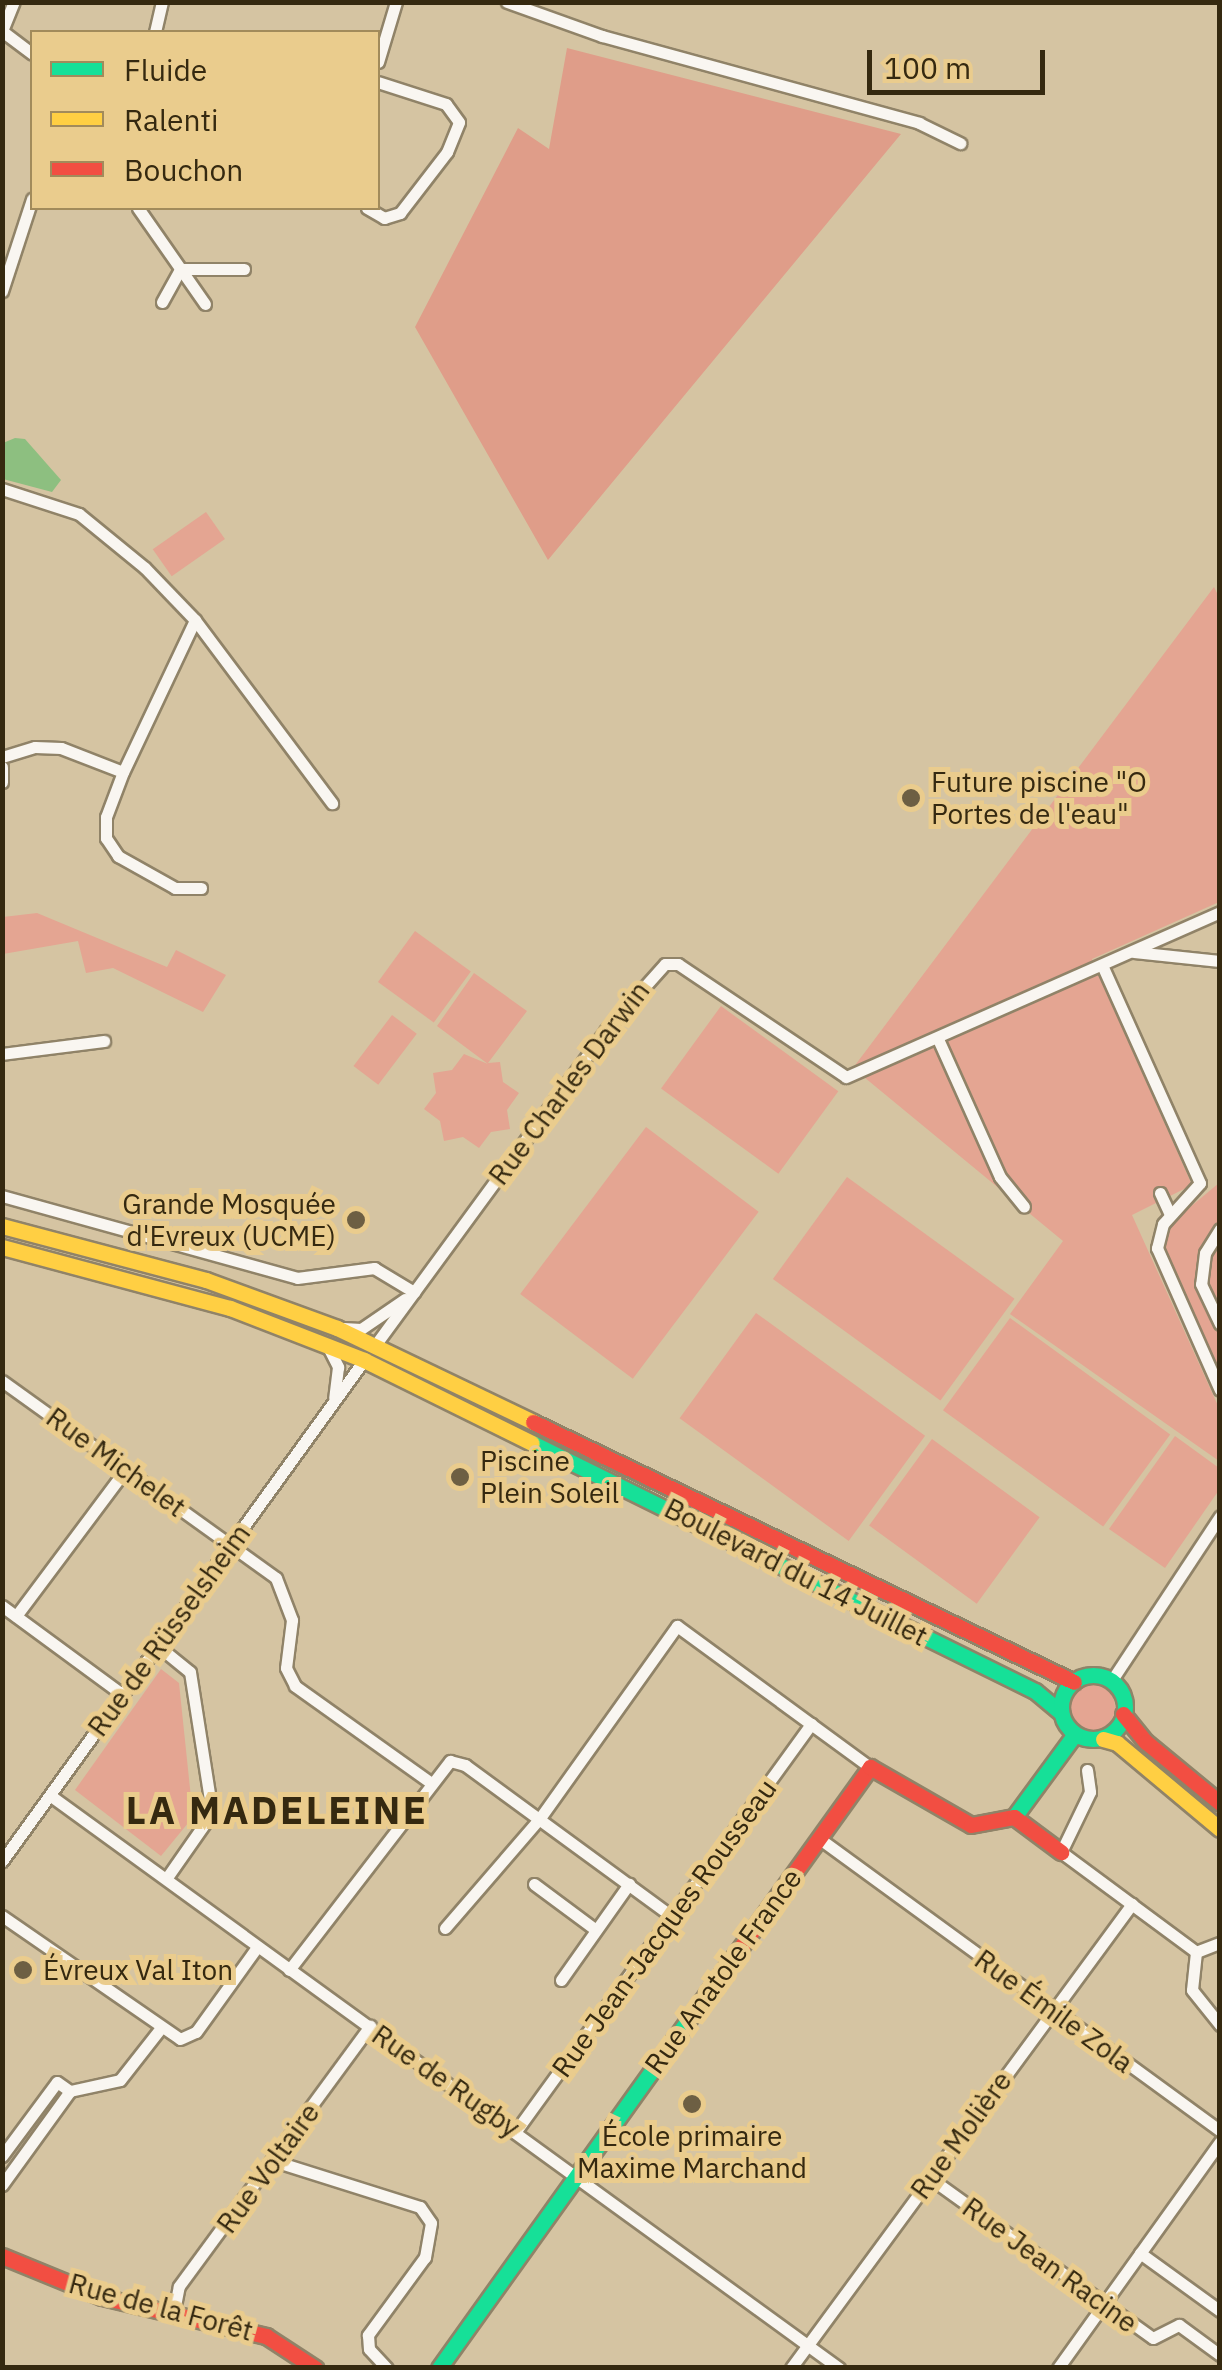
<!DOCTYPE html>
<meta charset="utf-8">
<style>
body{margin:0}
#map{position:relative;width:1222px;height:2370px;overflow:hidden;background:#d5c4a2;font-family:"IBM Plex Sans",sans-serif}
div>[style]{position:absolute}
.green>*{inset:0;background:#e4a592;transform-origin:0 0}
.round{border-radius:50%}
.forest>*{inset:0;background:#df9d89}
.water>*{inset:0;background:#8dbf80}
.roads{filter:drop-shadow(2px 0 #908368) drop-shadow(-2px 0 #908368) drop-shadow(0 2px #908368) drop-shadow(0 -2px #908368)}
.street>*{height:11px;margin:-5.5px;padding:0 5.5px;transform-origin:5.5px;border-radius:5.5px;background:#f9f6f1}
.fast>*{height:15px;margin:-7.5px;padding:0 7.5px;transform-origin:7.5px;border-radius:7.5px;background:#16e098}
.fast>.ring{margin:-7.5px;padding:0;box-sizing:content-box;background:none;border:15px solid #16e098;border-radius:50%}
.slow>*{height:15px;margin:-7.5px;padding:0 7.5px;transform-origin:7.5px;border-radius:7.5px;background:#ffcf43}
.jam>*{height:15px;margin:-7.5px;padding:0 7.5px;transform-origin:7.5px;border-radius:7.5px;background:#f24e42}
.dots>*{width:28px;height:28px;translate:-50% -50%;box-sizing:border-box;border:5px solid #eacc8d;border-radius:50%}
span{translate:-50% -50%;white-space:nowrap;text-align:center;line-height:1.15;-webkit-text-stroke:10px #eacc8d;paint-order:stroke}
.poi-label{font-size:28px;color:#352910}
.left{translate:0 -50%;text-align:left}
.right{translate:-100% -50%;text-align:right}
.street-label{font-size:28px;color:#352910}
.district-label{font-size:38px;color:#352910;font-weight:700;letter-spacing:2.5px}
.frame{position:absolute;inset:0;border:5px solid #352910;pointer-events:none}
.legend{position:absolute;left:30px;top:30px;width:350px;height:180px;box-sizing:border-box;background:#eacc8d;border:2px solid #a28b5b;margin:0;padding:12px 18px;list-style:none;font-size:30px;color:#352910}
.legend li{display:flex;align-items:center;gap:20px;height:50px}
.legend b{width:50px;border:2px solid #a28b5b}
.scale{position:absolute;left:867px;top:50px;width:178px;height:45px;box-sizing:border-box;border:5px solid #352910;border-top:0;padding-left:12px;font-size:30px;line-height:35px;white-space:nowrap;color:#352910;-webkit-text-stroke:8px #eacc8d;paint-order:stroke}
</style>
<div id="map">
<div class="green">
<div style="left:206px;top:512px;width:33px;height:65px;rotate:55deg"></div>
<div style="clip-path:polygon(1214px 587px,1220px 599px,1219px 902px,1092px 959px,1192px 1185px,1132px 1215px,1219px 1408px,1219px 1461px,1010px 1314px,1063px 1241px,853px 1068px)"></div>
<div style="clip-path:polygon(37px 913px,167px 967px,176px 950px,226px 975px,203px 1012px,113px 968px,86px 973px,78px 941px,3px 954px,3px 917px)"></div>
<div style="left:415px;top:931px;width:69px;height:63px;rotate:36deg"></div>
<div style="clip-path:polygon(474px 973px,527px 1011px,488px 1063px,500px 1062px,503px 1082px,519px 1093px,507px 1110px,510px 1129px,491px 1132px,479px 1148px,463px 1137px,444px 1141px,440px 1121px,424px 1109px,436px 1093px,433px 1073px,452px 1070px,464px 1054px,488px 1064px,437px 1026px)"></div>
<div style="left:721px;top:1006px;width:145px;height:102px;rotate:36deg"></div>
<div style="left:392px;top:1015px;width:31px;height:64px;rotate:37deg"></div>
<div style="left:646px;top:1127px;width:141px;height:209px;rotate:37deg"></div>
<div style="left:847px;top:1177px;width:207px;height:126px;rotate:36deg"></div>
<div style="clip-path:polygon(1219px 1183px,1219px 1374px,1166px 1251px,1165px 1228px)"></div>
<div style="left:756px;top:1313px;width:209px;height:130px;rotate:36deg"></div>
<div style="left:1010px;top:1318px;width:198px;height:114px;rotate:36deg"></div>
<div style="clip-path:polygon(1175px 1436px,1219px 1468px,1219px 1490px,1165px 1568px,1109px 1529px)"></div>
<div style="left:932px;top:1439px;width:133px;height:107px;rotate:36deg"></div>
<div style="clip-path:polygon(161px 1669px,179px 1683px,193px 1817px,161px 1856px,75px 1790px)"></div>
<div class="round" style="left:1067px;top:1683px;width:48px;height:48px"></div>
</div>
<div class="forest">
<div style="clip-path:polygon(567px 48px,901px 134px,548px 560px,415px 327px,518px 128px,549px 149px)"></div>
</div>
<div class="water">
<div style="clip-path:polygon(15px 438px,25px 439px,61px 480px,52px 492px,3px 479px,3px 443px)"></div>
</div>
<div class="roads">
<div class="street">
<div style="left:507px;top:2px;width:101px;rotate:19.7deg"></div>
<div style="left:602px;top:36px;width:329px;rotate:15.3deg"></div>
<div style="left:919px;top:123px;width:46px;rotate:26deg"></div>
<div style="left:2px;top:31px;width:38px;rotate:37deg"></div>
<div style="left:2px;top:31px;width:31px;rotate:-68deg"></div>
<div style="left:155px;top:32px;width:31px;rotate:-77deg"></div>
<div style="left:378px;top:62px;width:63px;rotate:-73.3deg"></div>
<div style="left:138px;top:208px;width:117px;rotate:55.1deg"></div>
<div style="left:367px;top:208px;width:20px;rotate:30deg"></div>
<div style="left:384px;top:218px;width:17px;rotate:-17deg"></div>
<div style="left:400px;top:213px;width:77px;rotate:-52.4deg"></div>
<div style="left:447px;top:152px;width:32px;rotate:-68deg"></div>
<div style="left:459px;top:122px;width:22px;rotate:-126deg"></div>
<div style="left:446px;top:104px;width:71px;rotate:-162.1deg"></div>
<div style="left:2px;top:291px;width:97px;rotate:-71.9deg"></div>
<div style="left:162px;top:302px;width:38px;rotate:-61deg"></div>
<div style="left:180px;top:269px;width:64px"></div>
<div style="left:2px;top:489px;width:81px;rotate:18deg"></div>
<div style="left:79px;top:514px;width:85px;rotate:39.3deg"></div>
<div style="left:145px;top:568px;width:72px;rotate:46.1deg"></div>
<div style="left:195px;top:620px;width:229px;rotate:53.2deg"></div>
<div style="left:195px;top:620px;width:168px;rotate:115.3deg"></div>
<div style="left:123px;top:772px;width:48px;rotate:110.7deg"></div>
<div style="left:106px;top:817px;width:21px;rotate:90deg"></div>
<div style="left:106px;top:838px;width:22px;rotate:56deg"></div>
<div style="left:118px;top:856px;width:65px;rotate:29.3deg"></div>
<div style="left:175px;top:888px;width:26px"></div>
<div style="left:2px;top:757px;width:34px;rotate:-17deg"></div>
<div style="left:35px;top:747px;width:26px;rotate:2deg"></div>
<div style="left:61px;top:748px;width:66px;rotate:21.2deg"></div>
<div style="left:2px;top:767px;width:15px;rotate:90deg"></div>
<div style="left:1134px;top:952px;width:86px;rotate:6deg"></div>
<div style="left:1102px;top:965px;width:239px;rotate:65.8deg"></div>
<div style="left:1200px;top:1183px;width:55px;rotate:132.1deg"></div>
<div style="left:1163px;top:1224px;width:25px;rotate:104deg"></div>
<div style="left:1157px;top:1248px;width:155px;rotate:66.1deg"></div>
<div style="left:938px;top:1039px;width:151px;rotate:65.8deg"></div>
<div style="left:1000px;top:1177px;width:38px;rotate:51deg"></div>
<div style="left:2px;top:1054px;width:103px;rotate:-7.3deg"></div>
<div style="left:1160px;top:1193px;width:23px;rotate:65deg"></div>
<div style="left:2px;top:1196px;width:306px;rotate:15.5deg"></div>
<div style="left:297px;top:1278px;width:78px;rotate:-7.4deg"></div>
<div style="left:374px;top:1268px;width:47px;rotate:31deg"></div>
<div style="left:1220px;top:1229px;width:28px;rotate:122deg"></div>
<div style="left:1205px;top:1253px;width:31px;rotate:97deg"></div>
<div style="left:1201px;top:1284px;width:44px;rotate:64.6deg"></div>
<div style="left:343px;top:1328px;width:18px;rotate:3deg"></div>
<div style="left:361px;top:1329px;width:53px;rotate:-34.3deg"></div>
<div style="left:376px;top:1344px;width:388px;rotate:-53.8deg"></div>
<div style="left:605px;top:1031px;width:90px;rotate:-48.2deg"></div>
<div style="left:665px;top:964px;width:13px"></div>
<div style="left:678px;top:964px;width:202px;rotate:33.9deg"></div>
<div style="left:846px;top:1077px;width:409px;rotate:-23.8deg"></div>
<div style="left:327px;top:1345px;width:25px;rotate:63deg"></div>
<div style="left:338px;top:1367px;width:31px;rotate:97deg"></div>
<div style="left:2px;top:1381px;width:337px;rotate:35.7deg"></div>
<div style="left:276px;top:1578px;width:45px;rotate:69.1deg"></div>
<div style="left:292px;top:1620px;width:48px;rotate:97.1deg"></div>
<div style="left:286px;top:1668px;width:20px;rotate:63deg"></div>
<div style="left:295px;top:1686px;width:163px;rotate:35.5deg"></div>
<div style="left:2px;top:1606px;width:149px;rotate:36.3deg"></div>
<div style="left:16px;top:1616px;width:184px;rotate:-53.2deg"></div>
<div style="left:158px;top:1646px;width:41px;rotate:39.1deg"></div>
<div style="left:190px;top:1672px;width:143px;rotate:81.1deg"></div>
<div style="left:212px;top:1813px;width:80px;rotate:124.9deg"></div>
<div style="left:1112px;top:1680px;width:196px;rotate:-56.6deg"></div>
<div style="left:1087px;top:1770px;width:22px;rotate:82deg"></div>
<div style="left:1090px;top:1792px;width:67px;rotate:115.8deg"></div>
<div style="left:1061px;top:1852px;width:168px;rotate:36.5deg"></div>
<div style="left:51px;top:1796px;width:974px;rotate:35.98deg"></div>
<div style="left:820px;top:1839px;width:495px;rotate:36.1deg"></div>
<div style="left:2px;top:1861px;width:618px;rotate:-54.15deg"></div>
<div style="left:534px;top:1884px;width:77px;rotate:36.6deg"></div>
<div style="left:2px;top:1916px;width:216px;rotate:34.6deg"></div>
<div style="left:180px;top:2039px;width:17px;rotate:-24deg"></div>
<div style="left:196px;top:2032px;width:105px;rotate:-54.3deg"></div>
<div style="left:445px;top:1928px;width:145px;rotate:-49.2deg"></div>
<div style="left:540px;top:1818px;width:236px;rotate:-54.5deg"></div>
<div style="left:677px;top:1626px;width:239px;rotate:36.2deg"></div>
<div style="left:1196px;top:1952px;width:38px;rotate:96deg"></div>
<div style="left:1192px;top:1990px;width:45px;rotate:51.3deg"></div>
<div style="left:1196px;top:1952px;width:26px;rotate:-21deg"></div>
<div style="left:289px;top:1970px;width:264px;rotate:-52.4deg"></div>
<div style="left:450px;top:1761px;width:16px;rotate:15deg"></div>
<div style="left:465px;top:1765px;width:258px;rotate:36.2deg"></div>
<div style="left:561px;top:1980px;width:118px;rotate:-54.7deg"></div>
<div style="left:516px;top:2131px;width:503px;rotate:-54.06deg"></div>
<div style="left:2px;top:2156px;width:92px;rotate:-53.4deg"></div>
<div style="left:57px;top:2082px;width:16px;rotate:35deg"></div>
<div style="left:70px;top:2091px;width:51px;rotate:-12.4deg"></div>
<div style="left:120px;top:2080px;width:65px;rotate:-51.9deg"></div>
<div style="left:274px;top:2161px;width:153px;rotate:17.5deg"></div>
<div style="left:420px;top:2207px;width:19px;rotate:55deg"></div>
<div style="left:431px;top:2223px;width:35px;rotate:100deg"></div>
<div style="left:425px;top:2257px;width:97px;rotate:126.2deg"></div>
<div style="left:368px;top:2335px;width:14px;rotate:86deg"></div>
<div style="left:369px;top:2349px;width:26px;rotate:47deg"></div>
<div style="left:930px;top:2178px;width:274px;rotate:35.7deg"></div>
<div style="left:1153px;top:2338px;width:29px;rotate:-27deg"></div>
<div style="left:1179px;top:2325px;width:51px;rotate:36.2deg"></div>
<div style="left:2px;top:2185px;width:116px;rotate:-54.1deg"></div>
<div style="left:1140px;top:2253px;width:99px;rotate:35.9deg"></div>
<div style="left:174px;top:2311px;width:25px;rotate:-79deg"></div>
<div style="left:179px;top:2286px;width:323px;rotate:-53.7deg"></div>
<div style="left:791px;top:2368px;width:576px;rotate:-53.69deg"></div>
<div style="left:1058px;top:2368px;width:278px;rotate:-54.4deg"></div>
</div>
<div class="fast">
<div style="left:532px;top:1443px;width:561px;rotate:26.25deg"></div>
<div style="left:1035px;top:1691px;width:34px;rotate:40deg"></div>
<div class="ring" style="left:1061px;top:1675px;width:49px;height:49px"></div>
<div style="left:1014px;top:1817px;width:103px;rotate:-53.7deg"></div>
<div style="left:439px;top:2368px;width:474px;rotate:-54.4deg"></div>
</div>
<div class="slow">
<div style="left:2px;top:1226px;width:211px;rotate:14.8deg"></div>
<div style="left:206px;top:1280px;width:140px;rotate:20.1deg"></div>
<div style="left:337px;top:1328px;width:217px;rotate:25.6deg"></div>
<div style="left:2px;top:1247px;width:236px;rotate:15deg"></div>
<div style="left:230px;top:1308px;width:144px;rotate:21.2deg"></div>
<div style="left:364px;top:1360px;width:187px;rotate:26.3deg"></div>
<div style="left:1103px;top:1739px;width:15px;rotate:16deg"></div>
<div style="left:1117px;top:1743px;width:134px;rotate:39.9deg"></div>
</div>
<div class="jam">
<div style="left:533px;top:1422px;width:600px;rotate:25.67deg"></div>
<div style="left:1123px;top:1714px;width:36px;rotate:51deg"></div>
<div style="left:1146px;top:1742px;width:96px;rotate:39.5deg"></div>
<div style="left:715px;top:1983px;width:266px;rotate:-54.3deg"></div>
<div style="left:870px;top:1767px;width:116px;rotate:29.9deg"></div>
<div style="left:971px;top:1825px;width:44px;rotate:-10.5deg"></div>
<div style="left:1014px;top:1817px;width:59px;rotate:36.7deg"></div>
<div style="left:2px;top:2256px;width:108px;rotate:22.3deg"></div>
<div style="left:102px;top:2297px;width:169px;rotate:13.4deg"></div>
<div style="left:266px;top:2336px;width:59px;rotate:33.1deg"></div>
</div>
</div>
<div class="dots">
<div style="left:911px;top:798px;background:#6d5f43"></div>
<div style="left:356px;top:1220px;background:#6d5f43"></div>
<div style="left:460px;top:1477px;background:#6d5f43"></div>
<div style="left:23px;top:1970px;background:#6d5f43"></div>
<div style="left:692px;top:2104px;background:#6d5f43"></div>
</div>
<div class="poi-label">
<span class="left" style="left:931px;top:798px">Future piscine "O<br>Portes de l'eau"</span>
<span class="right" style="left:336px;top:1220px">Grande Mosquée<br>d'Evreux (UCME)</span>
<span class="left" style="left:480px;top:1477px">Piscine<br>Plein Soleil</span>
<span class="left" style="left:43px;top:1970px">Évreux Val Iton</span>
<span style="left:692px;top:2152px">École primaire<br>Maxime Marchand</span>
</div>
<div class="street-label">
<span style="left:569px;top:1083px;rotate:-53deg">Rue Charles Darwin</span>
<span style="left:116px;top:1462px;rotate:36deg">Rue Michelet</span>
<span style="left:796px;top:1572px;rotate:27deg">Boulevard du 14 Juillet</span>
<span style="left:169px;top:1630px;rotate:-54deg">Rue de Rüsselsheim</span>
<span style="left:664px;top:1928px;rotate:-54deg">Rue Jean-Jacques Rousseau</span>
<span style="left:723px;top:1971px;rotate:-54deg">Rue Anatole France</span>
<span style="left:1054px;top:2011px;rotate:36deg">Rue Émile Zola</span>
<span style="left:446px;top:2081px;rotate:35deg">Rue de Rugby</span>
<span style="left:961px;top:2135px;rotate:-54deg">Rue Molière</span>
<span style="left:268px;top:2168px;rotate:-54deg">Rue Voltaire</span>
<span style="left:1050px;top:2265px;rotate:36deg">Rue Jean Racine</span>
<span style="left:161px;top:2307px;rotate:15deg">Rue de la Forêt</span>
</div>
<div class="district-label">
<span style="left:277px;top:1810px">LA MADELEINE</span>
</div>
<div class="frame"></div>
<ul class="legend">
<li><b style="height:12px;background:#16e098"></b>Fluide</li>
<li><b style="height:12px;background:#ffcf43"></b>Ralenti</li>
<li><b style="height:12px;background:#f24e42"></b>Bouchon</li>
</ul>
<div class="scale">100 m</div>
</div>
